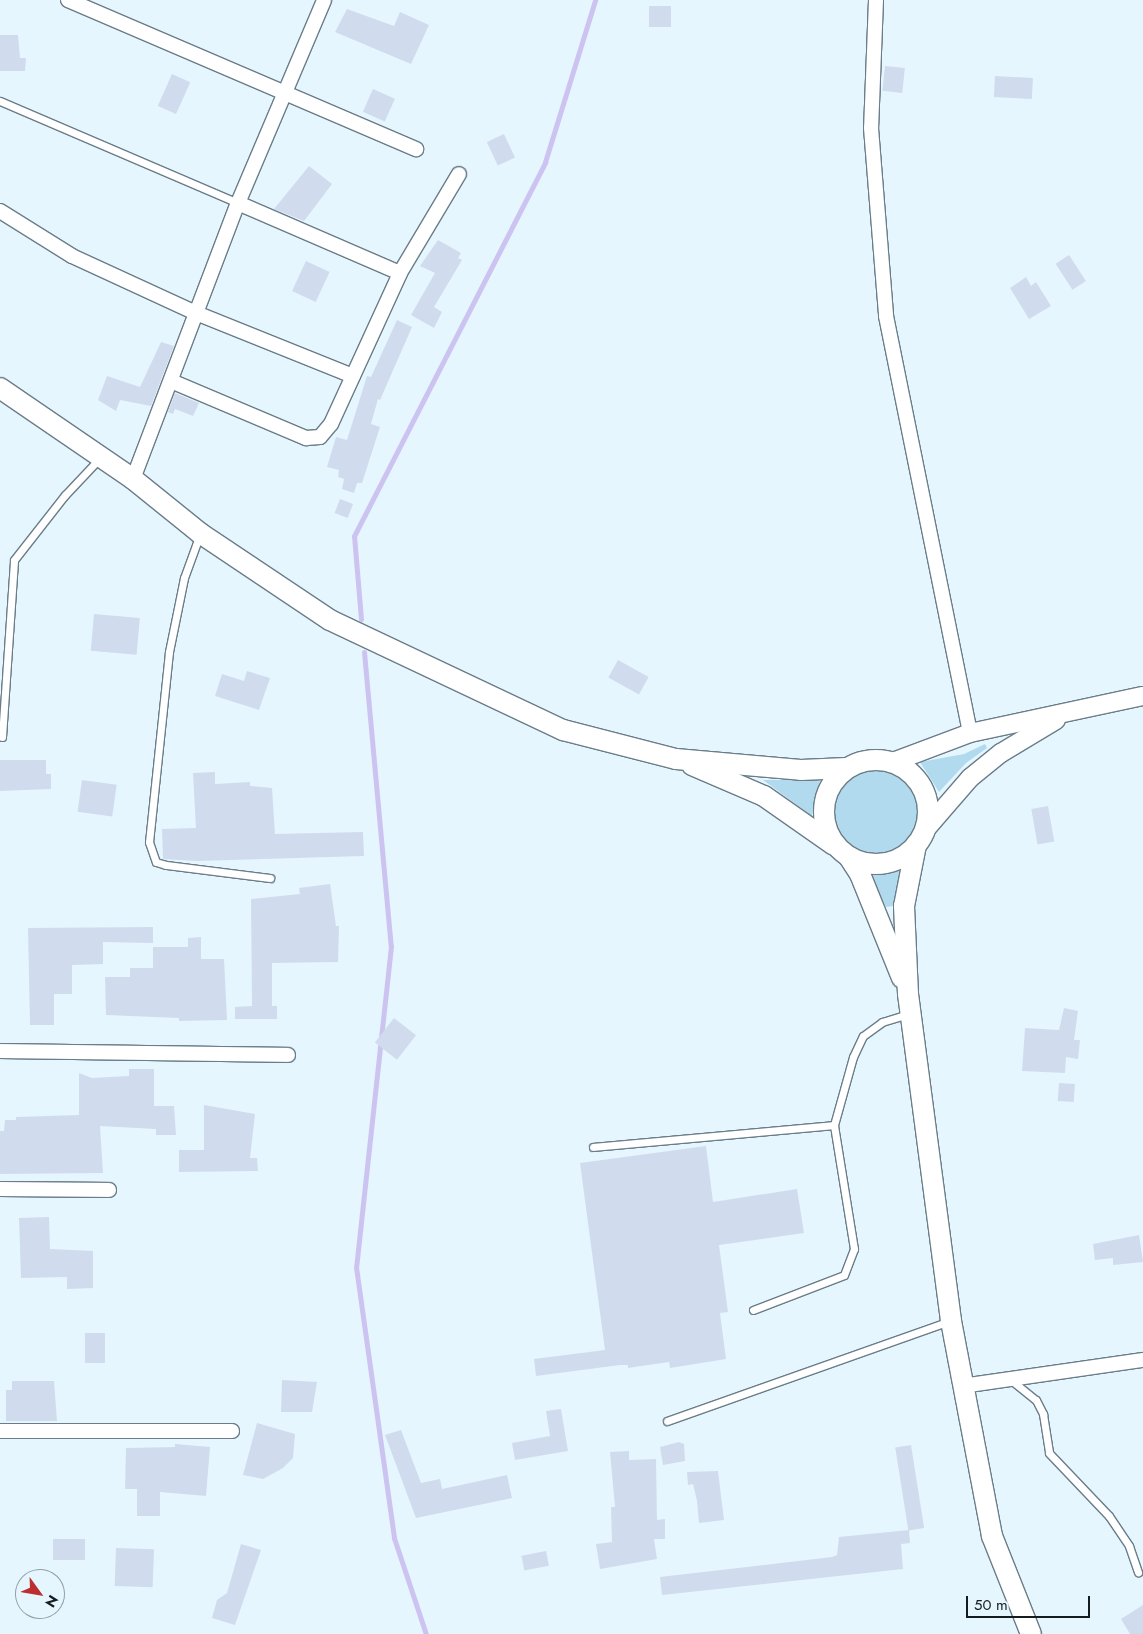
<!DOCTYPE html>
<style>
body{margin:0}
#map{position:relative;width:1143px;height:1634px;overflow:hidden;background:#e5f6ff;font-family:Jost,sans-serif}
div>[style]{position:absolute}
.green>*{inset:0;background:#b2daef}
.round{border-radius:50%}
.stream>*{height:5px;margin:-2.5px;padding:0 2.5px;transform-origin:2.5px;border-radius:2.5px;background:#ccc3f1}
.building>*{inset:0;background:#d1dbee;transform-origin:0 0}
.roads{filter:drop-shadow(1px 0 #6a7d88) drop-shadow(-1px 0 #6a7d88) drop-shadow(0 1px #6a7d88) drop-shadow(0 -1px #6a7d88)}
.service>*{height:7px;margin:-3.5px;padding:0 3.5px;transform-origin:3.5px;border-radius:3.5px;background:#fff}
.minor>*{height:14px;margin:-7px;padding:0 7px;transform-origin:7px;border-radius:7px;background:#fff}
.tertiary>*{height:18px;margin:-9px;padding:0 9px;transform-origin:9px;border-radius:9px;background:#fff}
.secondary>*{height:20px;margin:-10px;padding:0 10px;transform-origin:10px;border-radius:10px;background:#fff}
.secondary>.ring{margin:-10px;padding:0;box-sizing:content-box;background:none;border:20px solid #fff;border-radius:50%}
span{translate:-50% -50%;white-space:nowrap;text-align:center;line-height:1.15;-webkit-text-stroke:4.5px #e5f6ff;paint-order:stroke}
.north{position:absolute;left:15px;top:1569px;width:50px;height:50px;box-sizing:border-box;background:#e5f6ff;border:1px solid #929fa6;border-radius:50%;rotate:122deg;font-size:14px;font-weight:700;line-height:20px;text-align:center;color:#151c20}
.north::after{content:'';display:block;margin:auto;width:18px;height:22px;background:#bd2e31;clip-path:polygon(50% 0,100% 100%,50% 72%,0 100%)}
.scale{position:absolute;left:966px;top:1596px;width:124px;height:22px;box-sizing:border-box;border:2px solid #151c20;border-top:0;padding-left:6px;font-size:15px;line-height:18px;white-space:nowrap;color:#151c20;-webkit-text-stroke:4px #e5f6ff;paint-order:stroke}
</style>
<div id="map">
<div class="green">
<div style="clip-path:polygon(985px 744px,987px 748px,966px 763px,939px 792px,920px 762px,964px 754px)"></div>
<div class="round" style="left:834px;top:769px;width:86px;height:86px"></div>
<div style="clip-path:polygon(763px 780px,820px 780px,812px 816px)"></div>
<div style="clip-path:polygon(903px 868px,893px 906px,886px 907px,868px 876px)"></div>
</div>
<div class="stream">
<div style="left:361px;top:619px;width:83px;rotate:-94.8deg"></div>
<div style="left:354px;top:536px;width:420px;rotate:-62.9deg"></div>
<div style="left:545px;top:162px;width:170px;rotate:-72.8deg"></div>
<div style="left:364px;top:652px;width:295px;rotate:84.8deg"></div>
<div style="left:391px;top:946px;width:323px;rotate:96.2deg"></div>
<div style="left:356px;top:1267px;width:274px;rotate:82deg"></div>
<div style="left:394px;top:1538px;width:101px;rotate:71.6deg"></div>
</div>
<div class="building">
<div style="left:649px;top:6px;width:22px;height:21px"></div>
<div style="clip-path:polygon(347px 9px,394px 26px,400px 12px,429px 25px,411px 64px,335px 32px)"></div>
<div style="clip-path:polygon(0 35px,18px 35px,20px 58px,26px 58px,25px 71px,0 71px)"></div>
<div style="left:885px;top:66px;width:20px;height:25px;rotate:6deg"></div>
<div style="left:172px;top:74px;width:20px;height:35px;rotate:24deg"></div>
<div style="left:995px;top:76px;width:38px;height:21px;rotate:3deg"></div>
<div style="left:373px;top:89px;width:24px;height:25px;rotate:24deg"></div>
<div style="left:504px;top:134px;width:26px;height:19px;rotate:65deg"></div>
<div style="clip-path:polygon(309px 166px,332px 184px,304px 221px,274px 209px)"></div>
<div style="clip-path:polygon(438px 240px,461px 253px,458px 258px,462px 260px,434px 307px,442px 312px,434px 328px,411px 315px,435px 273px,420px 266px)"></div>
<div style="left:1069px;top:255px;width:31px;height:16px;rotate:57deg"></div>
<div style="left:306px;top:261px;width:26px;height:33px;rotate:25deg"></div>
<div style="clip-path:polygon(1026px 277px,1031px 286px,1036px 282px,1051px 306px,1029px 319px,1010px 288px)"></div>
<div style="clip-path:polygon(397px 320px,412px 327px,380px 400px,378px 399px,371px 424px,380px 427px,362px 483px,357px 483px,354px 493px,342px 489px,344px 479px,338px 477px,339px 470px,327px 467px,336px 437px,347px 440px,367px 376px,371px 377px)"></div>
<div style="clip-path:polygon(161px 342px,174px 346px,151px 406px,120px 400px,116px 411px,98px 400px,107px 376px,140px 387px)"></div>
<div style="clip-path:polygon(175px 393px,199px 403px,193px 416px,175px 409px,173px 414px,168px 412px)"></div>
<div style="left:340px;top:499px;width:14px;height:15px;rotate:21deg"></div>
<div style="left:94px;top:614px;width:46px;height:37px;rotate:5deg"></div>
<div style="left:618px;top:660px;width:35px;height:20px;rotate:29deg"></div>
<div style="clip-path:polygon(247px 671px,270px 678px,259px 710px,215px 696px,222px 674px,244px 681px)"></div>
<div style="clip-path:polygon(0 760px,46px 760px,46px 774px,51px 774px,51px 789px,0 791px)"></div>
<div style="clip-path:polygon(215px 772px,215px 784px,250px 782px,250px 786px,272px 788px,275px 834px,363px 832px,364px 856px,197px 861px,163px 859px,162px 829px,196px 828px,193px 773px)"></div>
<div style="left:82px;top:780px;width:35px;height:32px;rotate:8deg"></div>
<div style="left:1048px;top:806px;width:36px;height:17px;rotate:80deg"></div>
<div style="clip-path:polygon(330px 884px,336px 926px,339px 926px,338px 962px,272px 963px,272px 1006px,277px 1006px,277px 1019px,235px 1019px,235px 1007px,252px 1006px,251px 899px,300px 894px,299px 888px)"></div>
<div style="clip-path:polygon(153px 927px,153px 943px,103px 942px,103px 964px,72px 965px,72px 994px,54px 994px,54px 1025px,30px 1025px,28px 928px)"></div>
<div style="clip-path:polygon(201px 937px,201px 959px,224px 959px,227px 1020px,179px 1021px,179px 1018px,106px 1015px,105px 977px,130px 977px,130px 968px,153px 968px,153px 947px,188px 947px,188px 938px)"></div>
<div style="clip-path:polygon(1064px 1008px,1078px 1011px,1074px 1040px,1080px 1040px,1078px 1059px,1066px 1057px,1065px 1073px,1022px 1071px,1025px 1028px,1059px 1030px)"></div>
<div style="left:394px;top:1018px;width:28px;height:31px;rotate:38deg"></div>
<div style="clip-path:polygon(129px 1069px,154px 1069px,154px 1106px,174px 1106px,176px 1135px,156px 1135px,156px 1129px,100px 1126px,103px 1173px,0 1174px,0 1131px,4px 1131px,5px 1120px,16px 1120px,16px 1117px,79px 1115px,79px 1073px,92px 1078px,129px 1076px)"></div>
<div style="left:1059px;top:1083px;width:16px;height:18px;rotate:4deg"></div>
<div style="clip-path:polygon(204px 1105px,255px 1114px,250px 1158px,257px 1158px,258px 1171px,179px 1172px,179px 1150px,204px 1150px)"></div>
<div style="clip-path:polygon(706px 1146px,713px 1202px,797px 1189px,804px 1233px,719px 1245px,728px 1312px,720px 1313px,726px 1359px,670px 1368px,669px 1362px,628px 1368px,628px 1365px,620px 1365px,536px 1376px,534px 1359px,605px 1350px,580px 1163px)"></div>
<div style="clip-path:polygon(49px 1217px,50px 1249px,93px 1251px,93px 1288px,67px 1289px,67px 1277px,21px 1278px,19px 1218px)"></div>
<div style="clip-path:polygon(1139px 1235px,1143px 1262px,1113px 1265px,1113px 1258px,1095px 1260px,1093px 1244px)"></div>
<div style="left:105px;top:1333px;width:30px;height:20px;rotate:90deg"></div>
<div style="clip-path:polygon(282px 1380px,317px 1382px,312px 1412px,281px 1412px)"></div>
<div style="clip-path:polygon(12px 1381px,54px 1381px,57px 1421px,6px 1421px,6px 1390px,12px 1390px)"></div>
<div style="clip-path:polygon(561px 1409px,568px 1451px,515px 1460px,512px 1443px,550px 1436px,546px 1411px)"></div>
<div style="clip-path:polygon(257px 1423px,295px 1434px,293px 1458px,283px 1468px,263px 1479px,243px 1475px)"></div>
<div style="clip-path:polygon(401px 1430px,421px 1483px,440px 1479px,442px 1489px,507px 1475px,512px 1498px,416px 1518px,385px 1435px)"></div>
<div style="clip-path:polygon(679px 1442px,684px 1444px,685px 1461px,663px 1465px,660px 1447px)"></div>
<div style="clip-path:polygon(175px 1444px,210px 1447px,206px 1496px,160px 1492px,160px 1516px,137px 1516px,137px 1489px,125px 1489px,126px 1448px,175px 1447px)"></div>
<div style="left:911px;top:1445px;width:84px;height:16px;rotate:81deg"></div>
<div style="clip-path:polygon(629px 1451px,629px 1460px,656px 1459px,657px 1520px,665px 1519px,665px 1539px,654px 1539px,657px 1559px,600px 1569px,596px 1544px,612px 1542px,611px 1507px,615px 1507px,610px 1452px)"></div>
<div style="clip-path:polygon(718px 1471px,724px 1520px,699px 1523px,697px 1501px,693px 1484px,688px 1485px,687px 1472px)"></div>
<div style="clip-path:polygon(909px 1530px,910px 1543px,901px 1544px,903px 1569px,662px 1595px,660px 1577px,832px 1557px,837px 1555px,839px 1537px)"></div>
<div style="left:53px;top:1539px;width:32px;height:21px"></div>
<div style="clip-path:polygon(241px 1544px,261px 1550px,235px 1625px,212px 1618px,217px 1600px,227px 1593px)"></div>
<div style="left:116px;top:1548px;width:38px;height:38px;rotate:2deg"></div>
<div style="left:546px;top:1551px;width:15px;height:25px;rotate:79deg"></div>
<div style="clip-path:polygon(1143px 1605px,1143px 1634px,1130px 1634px,1121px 1619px)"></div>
</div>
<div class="roads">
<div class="service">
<div style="left:0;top:101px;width:259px;rotate:23.2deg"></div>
<div style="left:200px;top:534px;width:47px;rotate:110deg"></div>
<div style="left:184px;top:578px;width:76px;rotate:101.5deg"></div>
<div style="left:169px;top:652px;width:191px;rotate:96deg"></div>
<div style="left:149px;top:842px;width:21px;rotate:71deg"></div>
<div style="left:156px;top:862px;width:10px;rotate:17deg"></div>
<div style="left:166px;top:865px;width:105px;rotate:7.1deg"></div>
<div style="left:2px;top:737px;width:177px;rotate:-86.1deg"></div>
<div style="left:14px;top:560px;width:83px;rotate:-51.9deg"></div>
<div style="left:65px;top:495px;width:51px;rotate:-46.6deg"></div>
<div style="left:593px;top:1147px;width:242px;rotate:-5.2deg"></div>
<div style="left:753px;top:1310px;width:97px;rotate:-21deg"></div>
<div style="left:844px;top:1275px;width:28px;rotate:-69deg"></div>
<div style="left:854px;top:1249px;width:126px;rotate:-99.2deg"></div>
<div style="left:834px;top:1125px;width:71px;rotate:-74.4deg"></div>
<div style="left:853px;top:1057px;width:23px;rotate:-65deg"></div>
<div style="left:863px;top:1036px;width:24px;rotate:-36deg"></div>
<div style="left:882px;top:1022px;width:27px;rotate:-17deg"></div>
<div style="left:1011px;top:1380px;width:32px;rotate:39deg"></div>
<div style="left:1036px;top:1400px;width:16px;rotate:63deg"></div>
<div style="left:1043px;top:1414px;width:39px;rotate:81deg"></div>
<div style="left:1049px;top:1453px;width:87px;rotate:46.4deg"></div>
<div style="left:1109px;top:1516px;width:36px;rotate:56deg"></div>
<div style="left:1129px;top:1546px;width:28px;rotate:71deg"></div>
<div style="left:667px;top:1421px;width:300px;rotate:-19.5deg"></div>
</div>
<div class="minor">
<div style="left:68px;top:0;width:379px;rotate:23.2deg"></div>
<div style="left:876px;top:0;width:128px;rotate:92.2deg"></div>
<div style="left:871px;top:128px;width:189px;rotate:85.4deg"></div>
<div style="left:886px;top:316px;width:425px;rotate:78.6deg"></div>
<div style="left:238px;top:203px;width:176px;rotate:23.4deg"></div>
<div style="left:0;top:211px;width:85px;rotate:32deg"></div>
<div style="left:72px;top:256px;width:136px;rotate:24.7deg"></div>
<div style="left:196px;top:313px;width:169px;rotate:21.9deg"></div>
<div style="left:171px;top:381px;width:147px;rotate:22.9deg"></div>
<div style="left:306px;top:438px;width:14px;rotate:-4deg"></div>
<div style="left:320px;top:437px;width:17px;rotate:-50deg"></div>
<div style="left:331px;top:424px;width:166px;rotate:-65.4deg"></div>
<div style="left:400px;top:273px;width:115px;rotate:-59.2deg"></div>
<div style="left:133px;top:479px;width:295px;rotate:-69.2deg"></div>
<div style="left:238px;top:203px;width:220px;rotate:-67deg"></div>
<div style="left:0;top:1051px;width:288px;rotate:0.8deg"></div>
<div style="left:0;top:1189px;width:109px;rotate:0.5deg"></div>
<div style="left:962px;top:1386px;width:183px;rotate:-8.2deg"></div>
<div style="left:0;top:1431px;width:232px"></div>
</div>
<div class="tertiary">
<div style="left:893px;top:762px;width:82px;rotate:-20.6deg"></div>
<div style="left:970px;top:733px;width:177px;rotate:-12.1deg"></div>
<div style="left:925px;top:830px;width:69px;rotate:-49.1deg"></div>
<div style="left:970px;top:778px;width:40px;rotate:-39deg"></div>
<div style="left:1001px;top:753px;width:64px;rotate:-31deg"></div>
</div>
<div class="secondary">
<div style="left:0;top:388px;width:161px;rotate:34.4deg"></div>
<div style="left:133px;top:479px;width:86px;rotate:38.9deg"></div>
<div style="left:200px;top:533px;width:156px;rotate:33.8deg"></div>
<div style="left:330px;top:620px;width:258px;rotate:25.3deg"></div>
<div style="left:563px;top:730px;width:117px;rotate:14.4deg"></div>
<div style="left:676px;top:759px;width:125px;rotate:5deg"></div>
<div style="left:801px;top:770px;width:45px;rotate:-2.5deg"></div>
<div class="ring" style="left:824px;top:760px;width:84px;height:84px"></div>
<div style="left:692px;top:765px;width:78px;rotate:23.3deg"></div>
<div style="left:764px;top:796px;width:85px;rotate:35deg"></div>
<div style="left:916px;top:845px;width:62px;rotate:101.1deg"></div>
<div style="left:904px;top:906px;width:88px;rotate:87.4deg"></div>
<div style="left:908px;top:994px;width:330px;rotate:82.5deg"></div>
<div style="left:951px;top:1321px;width:219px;rotate:79.2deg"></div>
<div style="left:992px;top:1536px;width:105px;rotate:68.3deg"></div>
<div style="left:849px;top:857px;width:20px;rotate:57deg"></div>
<div style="left:860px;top:874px;width:112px;rotate:68deg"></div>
</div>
</div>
<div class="north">N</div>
<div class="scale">50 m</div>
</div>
